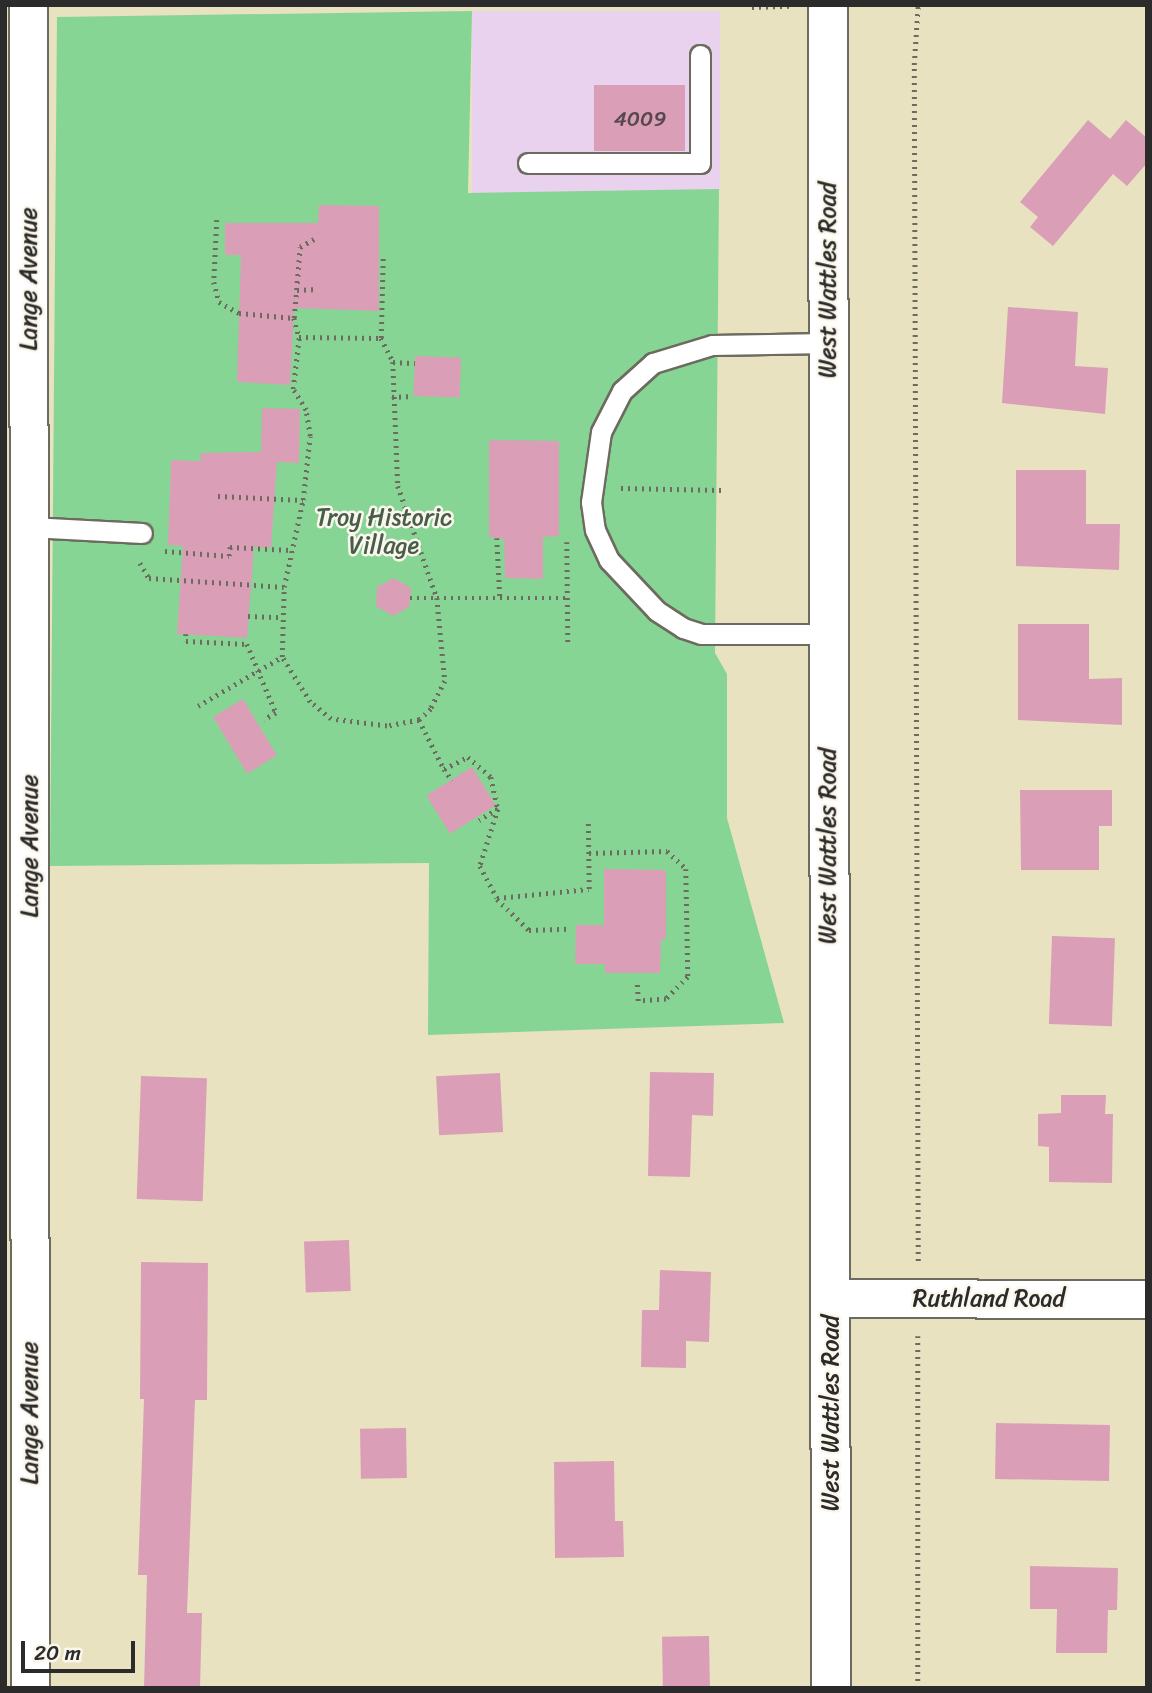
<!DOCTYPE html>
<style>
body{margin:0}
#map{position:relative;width:1152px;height:1693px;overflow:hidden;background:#e8e2c0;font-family:Sriracha,sans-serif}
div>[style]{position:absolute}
.built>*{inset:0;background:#e8d2ee;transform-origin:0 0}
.green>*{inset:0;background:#87d594}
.building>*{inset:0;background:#da9fb7;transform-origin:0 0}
.path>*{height:4.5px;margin-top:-2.25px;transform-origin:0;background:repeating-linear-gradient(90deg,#6d6b5f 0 2px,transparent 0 7px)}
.roads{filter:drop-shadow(2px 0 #6d6b5f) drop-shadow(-2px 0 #6d6b5f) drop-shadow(0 2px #6d6b5f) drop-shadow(0 -2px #6d6b5f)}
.lane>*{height:19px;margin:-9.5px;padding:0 9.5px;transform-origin:9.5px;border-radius:9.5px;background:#fff}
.street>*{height:37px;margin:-18.5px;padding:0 18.5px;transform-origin:18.5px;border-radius:18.5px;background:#fff}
.secondary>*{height:38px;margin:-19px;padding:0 19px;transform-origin:19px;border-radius:19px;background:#fff}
span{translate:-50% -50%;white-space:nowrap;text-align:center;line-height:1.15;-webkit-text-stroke:5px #fbf7ec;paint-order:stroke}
.number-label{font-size:21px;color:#57484e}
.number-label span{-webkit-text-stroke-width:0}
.street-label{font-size:24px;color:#2b2b2b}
.park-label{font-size:24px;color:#475e4a}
.frame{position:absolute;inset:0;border:7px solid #2b2b2b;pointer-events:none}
.scale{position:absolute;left:21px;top:1641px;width:114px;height:32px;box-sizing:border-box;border:4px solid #2b2b2b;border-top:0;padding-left:9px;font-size:21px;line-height:24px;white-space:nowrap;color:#2b2b2b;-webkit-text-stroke:5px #fbf7ec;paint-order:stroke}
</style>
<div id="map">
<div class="built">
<div style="left:472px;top:11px;width:248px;height:182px"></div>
</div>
<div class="green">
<div style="clip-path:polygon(472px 11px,468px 193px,719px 189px,715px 653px,727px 674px,727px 818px,784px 1023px,428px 1035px,429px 863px,50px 866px,57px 17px)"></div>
</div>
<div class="building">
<div style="left:685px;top:85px;width:66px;height:91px;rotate:90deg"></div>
<div style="clip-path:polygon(1088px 120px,1110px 139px,1126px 120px,1147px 138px,1147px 163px,1127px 186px,1113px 174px,1053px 246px,1030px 227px,1038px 217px,1020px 202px)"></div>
<div style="clip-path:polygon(319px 205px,379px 206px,379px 311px,294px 308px,290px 385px,237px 382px,241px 255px,225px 255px,225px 223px,318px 223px)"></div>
<div style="clip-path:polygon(1008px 307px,1078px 312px,1075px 366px,1108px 368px,1105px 414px,1002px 403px)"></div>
<div style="left:415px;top:356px;width:46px;height:40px;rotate:2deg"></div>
<div style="clip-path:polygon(262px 408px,300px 409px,299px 463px,277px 462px,271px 548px,254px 547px,247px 638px,177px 634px,183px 546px,168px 545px,171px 460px,200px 461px,201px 453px,261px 452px)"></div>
<div style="clip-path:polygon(489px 440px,559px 441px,559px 536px,543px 537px,543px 579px,505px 578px,504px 539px,489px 537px)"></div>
<div style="clip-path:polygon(1016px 470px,1086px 470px,1086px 524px,1120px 524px,1119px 570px,1016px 566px)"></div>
<div style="clip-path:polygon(394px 578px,411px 588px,409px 607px,393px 616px,376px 606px,377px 587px)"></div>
<div style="clip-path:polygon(1018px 624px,1089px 624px,1089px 679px,1122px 678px,1122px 725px,1018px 720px)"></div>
<div style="left:243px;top:699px;width:66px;height:35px;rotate:59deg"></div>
<div style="left:472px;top:767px;width:45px;height:54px;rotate:58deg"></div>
<div style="clip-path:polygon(1020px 790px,1112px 790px,1112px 826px,1099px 826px,1099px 870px,1021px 870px)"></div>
<div style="clip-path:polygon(604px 869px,666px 870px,666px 939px,661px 940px,660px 973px,605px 973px,605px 964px,575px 964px,576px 925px,604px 925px)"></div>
<div style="left:1052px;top:936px;width:63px;height:88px;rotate:2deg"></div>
<div style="clip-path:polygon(650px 1072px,714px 1073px,713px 1116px,692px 1115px,690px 1177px,648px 1176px)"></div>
<div style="left:500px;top:1073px;width:59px;height:64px;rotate:87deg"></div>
<div style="left:141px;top:1076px;width:66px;height:123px;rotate:2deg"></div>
<div style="clip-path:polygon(1061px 1095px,1106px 1095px,1105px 1114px,1113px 1114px,1112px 1183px,1049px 1182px,1049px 1147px,1038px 1146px,1038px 1114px,1061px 1113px)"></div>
<div style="left:349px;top:1240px;width:51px;height:45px;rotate:88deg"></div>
<div style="clip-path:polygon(141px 1262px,208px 1263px,207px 1400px,195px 1400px,187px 1613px,202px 1613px,200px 1688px,144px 1688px,147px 1575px,138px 1575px,144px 1399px,140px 1399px)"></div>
<div style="clip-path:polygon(660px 1270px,711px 1272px,709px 1342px,686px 1341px,686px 1368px,641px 1367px,642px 1310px,659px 1310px)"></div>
<div style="left:996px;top:1423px;width:114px;height:56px;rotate:1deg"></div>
<div style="left:406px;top:1428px;width:50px;height:46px;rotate:89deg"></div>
<div style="clip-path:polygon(614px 1461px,615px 1521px,623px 1521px,624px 1557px,555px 1558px,554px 1462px)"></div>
<div style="clip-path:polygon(1030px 1566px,1118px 1568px,1117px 1610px,1108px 1610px,1107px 1653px,1056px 1653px,1057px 1609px,1030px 1609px)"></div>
<div style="left:709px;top:1636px;width:52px;height:47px;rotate:89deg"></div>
</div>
<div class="path">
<div style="left:752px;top:7px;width:37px;rotate:-2deg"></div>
<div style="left:217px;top:220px;width:62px;rotate:92.8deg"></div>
<div style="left:214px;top:282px;width:21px;rotate:76deg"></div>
<div style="left:219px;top:302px;width:23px;rotate:29deg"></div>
<div style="left:239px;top:313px;width:55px;rotate:5.2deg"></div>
<div style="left:294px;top:318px;width:20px;rotate:75deg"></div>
<div style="left:297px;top:290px;width:20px;rotate:-3deg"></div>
<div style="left:294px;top:318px;width:71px;rotate:-85.2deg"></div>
<div style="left:300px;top:247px;width:16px;rotate:-30deg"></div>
<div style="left:381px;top:338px;width:81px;rotate:-88.6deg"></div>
<div style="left:393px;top:362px;width:22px;rotate:3deg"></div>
<div style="left:392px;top:397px;width:21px;rotate:-3deg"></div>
<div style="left:621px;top:488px;width:101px;rotate:1.1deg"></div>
<div style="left:218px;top:496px;width:85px;rotate:2.7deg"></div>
<div style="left:497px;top:538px;width:60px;rotate:87.1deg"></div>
<div style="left:567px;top:542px;width:101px;rotate:89.4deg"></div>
<div style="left:165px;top:551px;width:64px;rotate:4.5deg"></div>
<div style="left:229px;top:556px;width:9px;rotate:-84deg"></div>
<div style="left:230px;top:547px;width:61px;rotate:2.8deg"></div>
<div style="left:140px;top:563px;width:17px;rotate:59deg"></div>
<div style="left:149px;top:578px;width:135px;rotate:3.8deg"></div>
<div style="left:410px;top:598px;width:27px"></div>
<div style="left:437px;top:598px;width:83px;rotate:84.5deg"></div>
<div style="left:445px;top:681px;width:31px;rotate:117deg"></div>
<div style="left:431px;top:709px;width:16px;rotate:137deg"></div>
<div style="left:419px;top:720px;width:33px;rotate:169deg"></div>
<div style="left:387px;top:726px;width:56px;rotate:-172.9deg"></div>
<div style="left:331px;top:719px;width:27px;rotate:-141deg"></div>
<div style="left:310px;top:702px;width:53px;rotate:-121.9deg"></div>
<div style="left:282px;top:657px;width:70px;rotate:-88.4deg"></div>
<div style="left:284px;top:587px;width:89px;rotate:-77.7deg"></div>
<div style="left:303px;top:500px;width:64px;rotate:-83.8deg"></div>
<div style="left:310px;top:436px;width:26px;rotate:-99deg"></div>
<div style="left:306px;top:410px;width:25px;rotate:-122deg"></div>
<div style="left:293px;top:389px;width:52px;rotate:-83.4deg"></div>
<div style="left:299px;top:337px;width:82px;rotate:0.7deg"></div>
<div style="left:381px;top:338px;width:27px;rotate:63deg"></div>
<div style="left:393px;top:362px;width:124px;rotate:87.7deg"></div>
<div style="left:398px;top:486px;width:119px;rotate:70.8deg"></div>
<div style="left:437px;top:598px;width:130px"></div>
<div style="left:248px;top:616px;width:35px;rotate:2deg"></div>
<div style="left:186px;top:634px;width:7px;rotate:90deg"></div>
<div style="left:186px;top:641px;width:61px;rotate:2.8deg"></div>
<div style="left:247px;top:644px;width:75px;rotate:67.2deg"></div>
<div style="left:276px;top:713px;width:14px;rotate:150deg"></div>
<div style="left:198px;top:706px;width:97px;rotate:-30.3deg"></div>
<div style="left:419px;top:720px;width:55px;rotate:63deg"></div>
<div style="left:444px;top:769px;width:27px;rotate:-27deg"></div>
<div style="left:468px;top:757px;width:30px;rotate:41deg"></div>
<div style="left:491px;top:777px;width:33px;rotate:78deg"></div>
<div style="left:498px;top:809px;width:22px;rotate:148deg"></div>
<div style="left:444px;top:769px;width:14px;rotate:54deg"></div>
<div style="left:498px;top:809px;width:60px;rotate:107.5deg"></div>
<div style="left:480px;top:866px;width:36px;rotate:62deg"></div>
<div style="left:497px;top:898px;width:92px;rotate:-5.6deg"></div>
<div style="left:589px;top:889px;width:70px;rotate:-90.8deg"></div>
<div style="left:589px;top:853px;width:78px;rotate:-1.5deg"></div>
<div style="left:667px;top:851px;width:26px;rotate:43deg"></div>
<div style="left:686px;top:869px;width:108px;rotate:88.9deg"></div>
<div style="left:688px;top:977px;width:31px;rotate:135deg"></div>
<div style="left:666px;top:999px;width:28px;rotate:176deg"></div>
<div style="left:638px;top:1001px;width:20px;rotate:-93deg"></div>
<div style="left:497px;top:899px;width:45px;rotate:44.1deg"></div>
<div style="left:529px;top:930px;width:38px;rotate:-2deg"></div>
<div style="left:918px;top:1261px;width:1196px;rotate:-90.19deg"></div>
<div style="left:914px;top:65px;width:60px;rotate:-86.2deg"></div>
<div style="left:918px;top:1336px;width:352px;rotate:90deg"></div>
</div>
<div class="roads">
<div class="lane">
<div style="left:528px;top:163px;width:172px"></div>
<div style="left:700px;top:163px;width:108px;rotate:-90deg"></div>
<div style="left:828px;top:343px;width:116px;rotate:179deg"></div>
<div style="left:712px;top:345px;width:62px;rotate:163deg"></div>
<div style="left:653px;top:363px;width:42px;rotate:137.9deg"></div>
<div style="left:622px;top:391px;width:46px;rotate:117.1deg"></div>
<div style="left:601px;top:432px;width:71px;rotate:98.1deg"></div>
<div style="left:591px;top:502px;width:28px;rotate:82deg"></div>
<div style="left:595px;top:530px;width:33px;rotate:65deg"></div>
<div style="left:609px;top:560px;width:70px;rotate:46.7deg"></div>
<div style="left:657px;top:611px;width:31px;rotate:33deg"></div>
<div style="left:683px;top:628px;width:19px;rotate:18deg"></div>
<div style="left:701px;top:634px;width:127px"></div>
<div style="left:30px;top:527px;width:112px;rotate:3.1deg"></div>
</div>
<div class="street">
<div style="left:28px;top:5px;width:1683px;rotate:89.93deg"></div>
<div style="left:830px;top:1298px;width:317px;rotate:0.2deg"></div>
</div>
<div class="secondary">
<div style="left:828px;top:5px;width:1683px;rotate:89.9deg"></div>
</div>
</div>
<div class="number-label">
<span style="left:640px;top:119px">4009</span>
</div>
<div class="street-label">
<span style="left:29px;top:279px;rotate:-90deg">Lange Avenue</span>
<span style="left:828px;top:280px;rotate:-90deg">West Wattles Road</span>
<span style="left:30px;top:846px;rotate:-90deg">Lange Avenue</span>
<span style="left:828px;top:846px;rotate:-90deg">West Wattles Road</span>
<span style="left:989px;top:1299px">Ruthland Road</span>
<span style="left:30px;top:1413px;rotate:-90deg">Lange Avenue</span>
<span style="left:831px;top:1413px;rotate:-90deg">West Wattles Road</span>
</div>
<div class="park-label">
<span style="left:384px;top:532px">Troy Historic<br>Village</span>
</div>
<div class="frame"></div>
<div class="scale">20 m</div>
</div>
